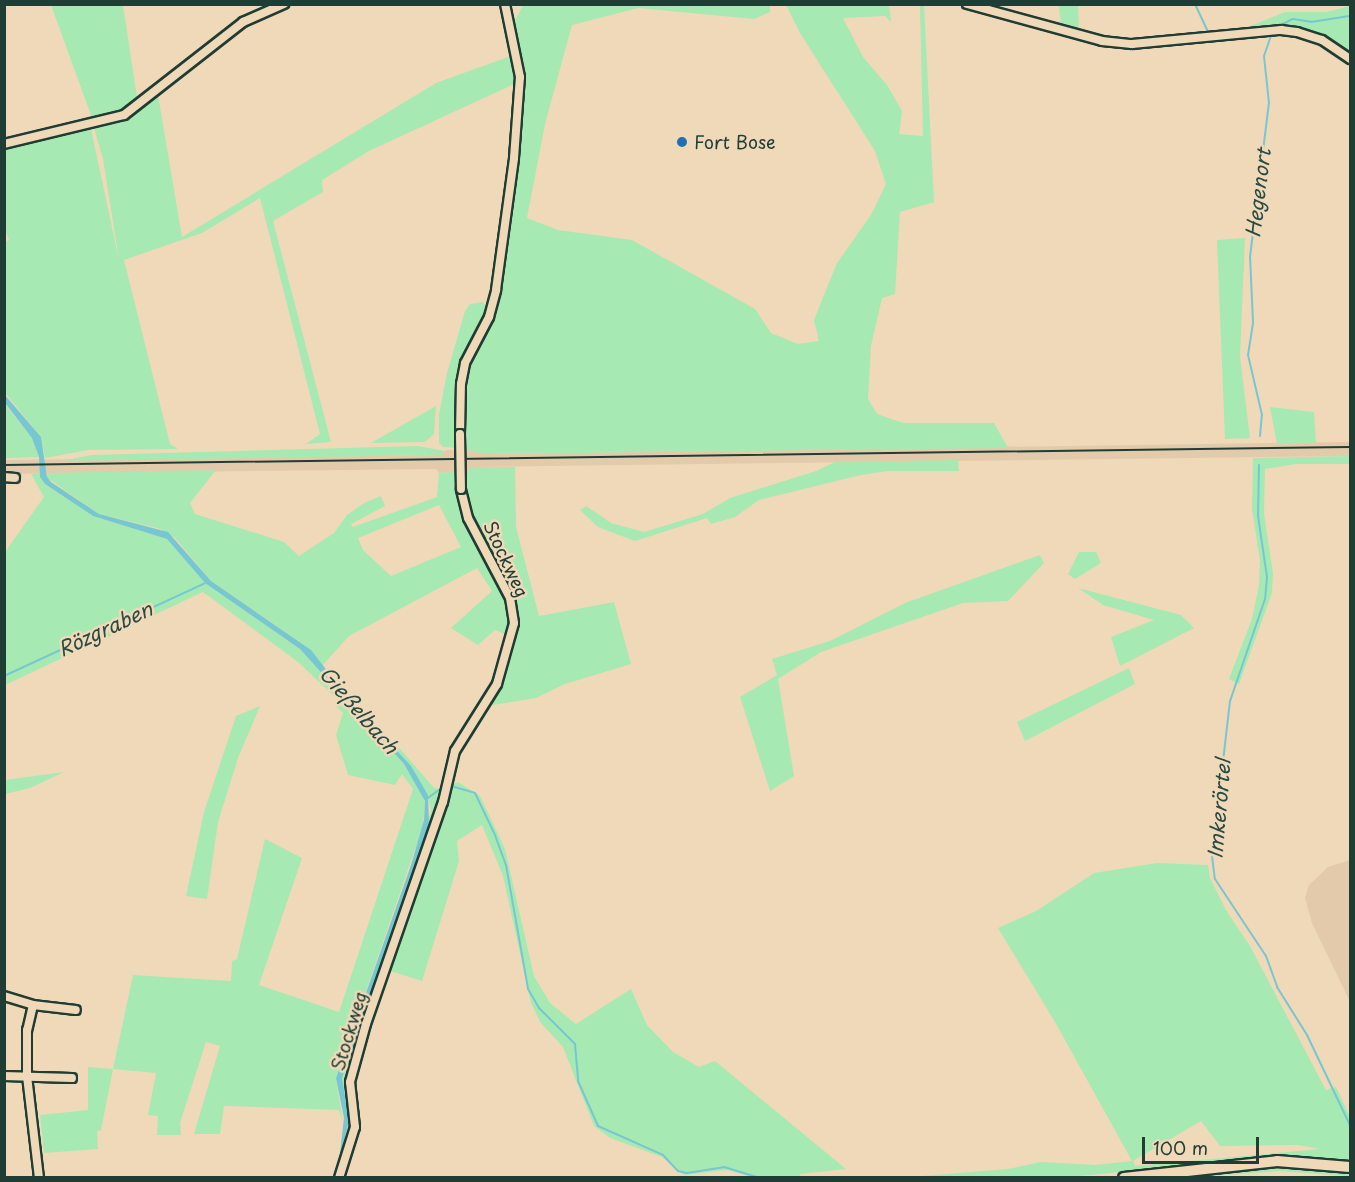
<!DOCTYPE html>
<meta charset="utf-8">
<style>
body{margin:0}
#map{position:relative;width:1355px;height:1182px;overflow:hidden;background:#f0d9b8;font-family:"Playpen Sans",sans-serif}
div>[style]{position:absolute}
.built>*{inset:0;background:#e3caab}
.green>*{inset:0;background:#a7e9b2}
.water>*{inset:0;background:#77c7d2}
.stream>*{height:2px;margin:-1px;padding:0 1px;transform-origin:1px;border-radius:1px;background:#77c7d2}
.roads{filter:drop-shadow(2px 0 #1f3d34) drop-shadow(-2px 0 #1f3d34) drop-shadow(0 2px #1f3d34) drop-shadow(0 -2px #1f3d34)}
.minor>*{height:8px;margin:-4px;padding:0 4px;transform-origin:4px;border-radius:4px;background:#f0d9b8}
.major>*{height:10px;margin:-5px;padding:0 5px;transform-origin:5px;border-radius:5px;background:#f0d9b8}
.rail>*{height:2px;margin:-1px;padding:0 1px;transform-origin:1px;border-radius:1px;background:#1f3d34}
.bridges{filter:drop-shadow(2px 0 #1f3d34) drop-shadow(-2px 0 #1f3d34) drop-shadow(0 2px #1f3d34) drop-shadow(0 -2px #1f3d34)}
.minor-bridge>*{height:8px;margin:-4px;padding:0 4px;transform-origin:4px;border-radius:4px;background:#f0d9b8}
.dots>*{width:16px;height:16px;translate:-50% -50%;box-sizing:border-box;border:3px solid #f0d9b8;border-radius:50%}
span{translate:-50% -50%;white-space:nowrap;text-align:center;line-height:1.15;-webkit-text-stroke:5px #f0d9b8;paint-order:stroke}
.poi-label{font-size:18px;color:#1f3d34}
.left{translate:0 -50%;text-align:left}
.street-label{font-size:18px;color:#1f3d34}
.water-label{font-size:20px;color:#284b44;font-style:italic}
.frame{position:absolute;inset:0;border:6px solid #1f3d34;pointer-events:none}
.scale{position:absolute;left:1142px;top:1137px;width:117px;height:27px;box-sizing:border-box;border:3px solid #1f3d34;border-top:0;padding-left:8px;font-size:18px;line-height:21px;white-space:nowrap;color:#1f3d34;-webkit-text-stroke:4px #f0d9b8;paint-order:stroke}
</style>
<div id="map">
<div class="built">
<div style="clip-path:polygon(1350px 442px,1350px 456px,471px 467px,469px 471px,439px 473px,436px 469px,5px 474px,5px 460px,441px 455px,446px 450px,475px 449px,484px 454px)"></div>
<div style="clip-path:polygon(1350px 860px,1350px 1002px,1312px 923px,1305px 898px,1309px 885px,1328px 867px)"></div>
</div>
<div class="green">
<div style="clip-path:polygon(524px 4px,770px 5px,770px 12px,754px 19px,638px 8px,572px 25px,545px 124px,527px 218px,558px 230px,632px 240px,755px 309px,771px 333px,798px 344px,819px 341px,814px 320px,837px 263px,871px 215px,886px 184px,875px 151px,800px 33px,786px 5px,889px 5px,891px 22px,885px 16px,843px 18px,863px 57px,887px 85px,902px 111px,899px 134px,923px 136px,920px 5px,924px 5px,934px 202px,900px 212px,895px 294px,882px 298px,871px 346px,868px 399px,877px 414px,903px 423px,994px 423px,1008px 448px,484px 454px,465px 449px,464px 394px,470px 366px,500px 299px,525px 76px,515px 20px)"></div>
<div style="clip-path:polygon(51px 5px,123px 5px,138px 104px,95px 121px,92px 118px)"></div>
<div style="clip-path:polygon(1059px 5px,1078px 5px,1079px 33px,1061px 28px)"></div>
<div style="clip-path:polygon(1350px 6px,1350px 55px,1335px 43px,1303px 29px,1284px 27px,1236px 32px,1285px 12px,1327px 12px)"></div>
<div style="clip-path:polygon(511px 56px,517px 88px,512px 85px,369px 151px,322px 180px,323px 192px,273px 221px,331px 442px,306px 444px,320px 434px,260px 198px,202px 233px,124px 260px,170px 444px,178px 449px,88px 450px,45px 458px,41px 437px,5px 393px,4px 242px,9px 240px,5px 230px,4px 147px,91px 129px,119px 260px,103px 159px,94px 128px,140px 109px,158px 95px,182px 237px,436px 83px)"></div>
<div style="clip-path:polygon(1245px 238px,1240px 357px,1250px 438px,1225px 439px,1217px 240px)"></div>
<div style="clip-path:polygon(483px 302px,487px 309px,468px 351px,459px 448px,443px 447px,439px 443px,439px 414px,447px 373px,465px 311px,470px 304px)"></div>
<div style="clip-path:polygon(4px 403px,32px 438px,39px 457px,5px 458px)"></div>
<div style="clip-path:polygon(436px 406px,434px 434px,425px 442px,371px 443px)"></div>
<div style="clip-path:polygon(1270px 407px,1314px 412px,1316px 443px,1277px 444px)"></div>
<div style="clip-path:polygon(418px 446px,445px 451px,442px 455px,61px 461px,92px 455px)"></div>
<div style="clip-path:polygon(1350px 456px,1350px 464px,1296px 464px,1265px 469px,1264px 514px,1273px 573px,1272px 593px,1239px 684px,1229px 679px,1252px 619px,1259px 585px,1260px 561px,1252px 509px,1253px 458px)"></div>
<div style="clip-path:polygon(958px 460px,959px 471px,888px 471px,861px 475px,759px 500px,735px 517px,711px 524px,707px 518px,635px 541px,598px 527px,580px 510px,586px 506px,611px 523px,644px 532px,703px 514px,730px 498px,816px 471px,835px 462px)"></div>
<div style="clip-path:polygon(evenodd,470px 467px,515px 467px,516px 527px,539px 616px,614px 602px,631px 664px,565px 684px,536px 698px,487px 706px,514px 638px,495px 630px,478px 645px,451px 628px,492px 591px,477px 568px,349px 636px,322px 666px,304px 645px,211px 581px,175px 538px,161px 529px,99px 514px,46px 477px,48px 473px,216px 470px,190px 503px,195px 514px,284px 542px,299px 556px,334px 533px,347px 515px,364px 503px,381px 496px,385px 506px,351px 524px,353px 527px,437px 497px,439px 473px,469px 471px,470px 467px,439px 505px,461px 547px,391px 576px,363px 550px,358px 538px,439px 505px)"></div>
<div style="clip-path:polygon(41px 473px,45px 484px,93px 516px,167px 539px,205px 583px,300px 649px,404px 764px,421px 793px,425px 802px,423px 826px,336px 1078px,343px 1123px,339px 1110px,224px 1106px,220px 1134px,194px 1134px,220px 1046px,206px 1042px,180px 1123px,181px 1135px,157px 1135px,158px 1116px,148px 1115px,156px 1073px,113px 1069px,101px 1130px,97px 1131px,98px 1149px,44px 1153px,40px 1115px,88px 1110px,88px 1067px,113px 1069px,133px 975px,231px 981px,232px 961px,237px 959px,265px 839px,302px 858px,259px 985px,339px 1012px,413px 789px,402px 774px,395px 785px,348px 775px,336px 735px,343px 713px,336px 706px,338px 700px,298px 662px,203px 592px,5px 685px,5px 552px,44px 497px,31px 474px)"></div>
<div style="clip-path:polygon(1079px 552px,1096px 552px,1101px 563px,1075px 579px,1068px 574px)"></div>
<div style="clip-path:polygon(1040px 555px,1044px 563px,1008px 601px,963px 603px,821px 652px,778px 679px,794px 776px,770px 791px,740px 697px,777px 675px,772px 659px,830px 641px,905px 603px)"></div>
<div style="clip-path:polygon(1078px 588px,1181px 615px,1194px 628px,1120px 666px,1111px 637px,1154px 620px,1103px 605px)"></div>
<div style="clip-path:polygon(1129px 668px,1135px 684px,1025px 741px,1017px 722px)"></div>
<div style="clip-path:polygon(260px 706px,238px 758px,218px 822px,207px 899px,186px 896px,204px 812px,236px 716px)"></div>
<div style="clip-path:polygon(386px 740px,396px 744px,434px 788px,440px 789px,458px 782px,480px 796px,505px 849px,534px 976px,550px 1003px,576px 1024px,631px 989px,647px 1025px,673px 1052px,699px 1067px,715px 1061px,846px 1169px,800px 1174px,800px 1178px,752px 1177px,727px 1170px,684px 1175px,662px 1157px,610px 1138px,594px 1126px,563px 1047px,540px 1022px,531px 1003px,503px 876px,482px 825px,457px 841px,459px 861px,422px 981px,384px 969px,350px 1062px,346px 1082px,351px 1124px,348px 1124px,342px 1078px,431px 811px,428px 795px)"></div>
<div style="clip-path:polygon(64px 772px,30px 788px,5px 794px,5px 780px)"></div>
<div style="clip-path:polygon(evenodd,1157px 863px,1208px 865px,1210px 878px,1226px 910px,1250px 946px,1326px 1090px,1336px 1087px,1350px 1117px,1350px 1163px,1288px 1157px,1078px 1176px,897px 1178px,1008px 1169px,1041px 1162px,1095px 1165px,1132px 1161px,1055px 1022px,998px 928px,1036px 911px,1094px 873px,1157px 863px,1201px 1121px,1220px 1146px,1298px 1145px,1320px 1149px,1135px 1166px,1133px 1161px,1201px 1121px)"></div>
<div style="clip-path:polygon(1278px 1166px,1335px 1168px,1350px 1172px,1350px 1176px,1279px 1171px,1183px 1178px)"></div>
</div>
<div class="water">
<div style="clip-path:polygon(4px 394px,41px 437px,47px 477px,51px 482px,99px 514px,168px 532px,211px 581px,311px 650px,350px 700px,411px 766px,428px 795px,429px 824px,342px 1078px,349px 1121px,339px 1162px,344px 1118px,336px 1078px,411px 865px,424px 820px,425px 801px,404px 764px,300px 649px,205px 583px,167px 539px,93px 516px,45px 484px,40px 477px,39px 457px,32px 438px,5px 403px)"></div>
</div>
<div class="stream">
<div style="left:1195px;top:4px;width:29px;rotate:65deg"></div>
<div style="left:1275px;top:28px;width:20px;rotate:-27deg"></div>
<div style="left:1293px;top:19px;width:18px;rotate:9deg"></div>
<div style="left:1311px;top:22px;width:39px;rotate:-9deg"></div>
<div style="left:1260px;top:436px;width:21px;rotate:-85deg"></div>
<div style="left:1262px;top:415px;width:62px;rotate:-103.1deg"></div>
<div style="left:1248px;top:355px;width:33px;rotate:-81deg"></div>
<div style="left:1253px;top:322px;width:65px;rotate:-92.6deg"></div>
<div style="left:1250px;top:257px;width:155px;rotate:-83deg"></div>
<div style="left:1269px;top:103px;width:47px;rotate:-96.1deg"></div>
<div style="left:1264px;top:56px;width:24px;rotate:-71deg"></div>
<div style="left:1259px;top:465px;width:51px;rotate:91.1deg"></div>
<div style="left:1258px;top:516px;width:62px;rotate:81.6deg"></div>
<div style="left:1267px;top:577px;width:22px;rotate:95deg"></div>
<div style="left:1265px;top:599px;width:108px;rotate:108.9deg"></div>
<div style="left:1230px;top:701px;width:156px;rotate:96.6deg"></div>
<div style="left:1212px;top:856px;width:23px;rotate:83deg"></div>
<div style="left:1215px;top:879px;width:92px;rotate:56.5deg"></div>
<div style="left:1266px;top:956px;width:33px;rotate:70deg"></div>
<div style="left:1277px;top:987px;width:57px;rotate:58deg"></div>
<div style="left:1307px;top:1035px;width:100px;rotate:64.5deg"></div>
<div style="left:4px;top:676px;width:221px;rotate:-24.8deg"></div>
<div style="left:451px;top:786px;width:25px;rotate:16deg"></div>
<div style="left:475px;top:793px;width:47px;rotate:64.5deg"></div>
<div style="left:495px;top:835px;width:32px;rotate:70deg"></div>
<div style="left:506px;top:865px;width:126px;rotate:79.9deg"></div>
<div style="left:528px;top:989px;width:22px;rotate:60deg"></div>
<div style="left:539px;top:1008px;width:51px;rotate:45deg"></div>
<div style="left:575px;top:1044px;width:37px;rotate:85deg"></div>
<div style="left:578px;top:1081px;width:49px;rotate:66deg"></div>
<div style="left:598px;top:1126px;width:71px;rotate:24deg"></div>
<div style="left:663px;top:1155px;width:22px;rotate:47deg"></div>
<div style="left:678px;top:1171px;width:9px;rotate:13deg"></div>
<div style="left:687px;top:1173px;width:37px;rotate:-9deg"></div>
<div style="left:724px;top:1167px;width:37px;rotate:17deg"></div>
<div style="left:428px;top:798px;width:15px;rotate:-37deg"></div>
</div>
<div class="roads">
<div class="minor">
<div style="left:967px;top:4px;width:140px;rotate:15.3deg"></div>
<div style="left:1102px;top:41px;width:30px;rotate:6deg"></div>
<div style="left:1132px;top:44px;width:150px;rotate:-5.4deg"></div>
<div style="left:1281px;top:30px;width:16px;rotate:7deg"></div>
<div style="left:1297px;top:32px;width:26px;rotate:18deg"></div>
<div style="left:1322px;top:40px;width:34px;rotate:34deg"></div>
<div style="left:4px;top:144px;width:123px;rotate:-13.6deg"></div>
<div style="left:124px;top:115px;width:151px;rotate:-38deg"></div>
<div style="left:243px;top:22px;width:45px;rotate:-23.7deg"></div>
<div style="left:460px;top:434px;width:50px;rotate:-88.9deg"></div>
<div style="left:461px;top:384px;width:21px;rotate:-79deg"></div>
<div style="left:465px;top:363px;width:52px;rotate:-62.4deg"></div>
<div style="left:489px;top:317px;width:28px;rotate:-75deg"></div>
<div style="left:496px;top:290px;width:133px;rotate:-82.2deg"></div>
<div style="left:514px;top:158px;width:81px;rotate:-85.8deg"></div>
<div style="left:520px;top:77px;width:75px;rotate:-101.6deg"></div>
<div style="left:4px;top:477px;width:11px;rotate:5deg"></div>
<div style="left:4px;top:996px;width:30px;rotate:17deg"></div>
<div style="left:33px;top:1005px;width:43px;rotate:6.6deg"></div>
<div style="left:33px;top:1005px;width:26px;rotate:103deg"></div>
<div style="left:27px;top:1030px;width:46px;rotate:90deg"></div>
<div style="left:27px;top:1076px;width:103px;rotate:83.3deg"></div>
<div style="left:4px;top:1076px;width:68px;rotate:1.7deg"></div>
<div style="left:339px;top:1178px;width:53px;rotate:-72.6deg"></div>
<div style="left:355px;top:1127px;width:45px;rotate:-96.3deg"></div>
<div style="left:350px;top:1082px;width:60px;rotate:-74.6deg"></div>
<div style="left:366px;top:1024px;width:235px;rotate:-70.9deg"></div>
<div style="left:443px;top:802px;width:52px;rotate:-76.8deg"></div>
<div style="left:455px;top:751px;width:79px;rotate:-57.9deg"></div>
<div style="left:497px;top:684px;width:63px;rotate:-74.4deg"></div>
<div style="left:514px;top:623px;width:25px;rotate:-99deg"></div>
<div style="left:510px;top:598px;width:90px;rotate:-117.7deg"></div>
<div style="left:468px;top:518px;width:30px;rotate:-104deg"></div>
</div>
<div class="major">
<div style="left:1124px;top:1178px;width:154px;rotate:-6.3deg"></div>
<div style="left:1277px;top:1161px;width:73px;rotate:4.7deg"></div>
</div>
</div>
<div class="rail">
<div style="left:4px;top:465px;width:1346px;rotate:-0.77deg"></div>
</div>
<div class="bridges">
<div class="minor-bridge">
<div style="left:460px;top:434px;width:55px;rotate:89deg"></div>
</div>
</div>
<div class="dots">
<div style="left:682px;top:142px;background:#1f6fb2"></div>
</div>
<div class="poi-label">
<span class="left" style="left:694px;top:142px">Fort Bose</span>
</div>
<div class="street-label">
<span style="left:506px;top:559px;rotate:65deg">Stockweg</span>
<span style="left:349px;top:1031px;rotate:-73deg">Stockweg</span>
</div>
<div class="water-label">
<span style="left:1258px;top:193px;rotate:-83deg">Hegenort</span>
<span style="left:105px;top:629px;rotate:-25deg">Rözgraben</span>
<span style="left:359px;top:710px;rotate:49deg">Gießelbach</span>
<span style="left:1219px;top:809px;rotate:-85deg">Imkerörtel</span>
</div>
<div class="frame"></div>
<div class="scale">100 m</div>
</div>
